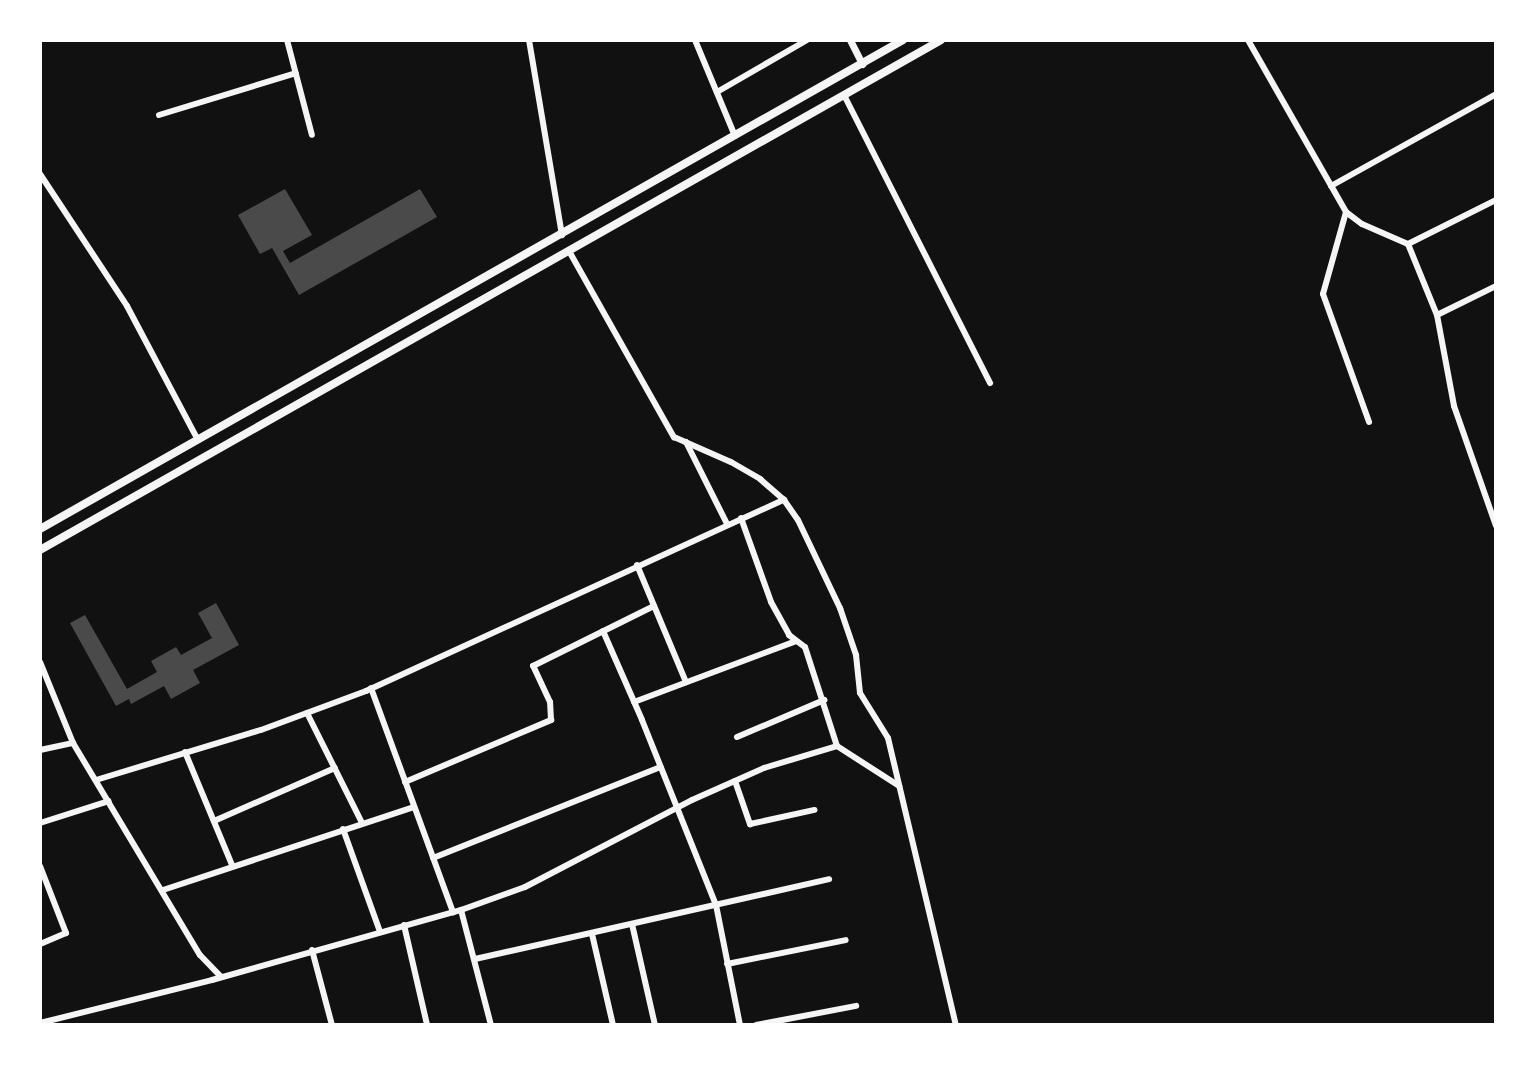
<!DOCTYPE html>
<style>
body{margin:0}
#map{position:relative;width:1536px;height:1065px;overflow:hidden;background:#111;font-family:Helvetica,sans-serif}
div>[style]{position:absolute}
.building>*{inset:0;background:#4a4a4a}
.minor>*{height:6px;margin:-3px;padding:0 3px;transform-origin:3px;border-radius:3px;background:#f5f5f5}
.tertiary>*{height:7px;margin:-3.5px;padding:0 3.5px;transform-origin:3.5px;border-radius:3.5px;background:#f5f5f5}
.secondary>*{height:8px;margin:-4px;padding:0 4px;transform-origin:4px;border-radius:4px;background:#f5f5f5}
span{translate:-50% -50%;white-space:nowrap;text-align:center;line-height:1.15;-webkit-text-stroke:6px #fff;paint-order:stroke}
.frame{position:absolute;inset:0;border:42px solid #fff;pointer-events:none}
</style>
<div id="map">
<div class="building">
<div style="clip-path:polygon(285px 189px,312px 235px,283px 251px,290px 263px,420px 189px,437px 217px,299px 295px,272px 248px,260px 254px,238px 215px)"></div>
<div style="clip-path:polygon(216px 603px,239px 645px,193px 670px,200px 683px,171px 699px,164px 686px,131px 704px,129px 699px,116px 706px,70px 623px,85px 615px,127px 689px,157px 672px,151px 661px,176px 647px,181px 655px,212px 638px,198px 613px)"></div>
</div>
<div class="minor">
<div style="left:287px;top:40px;width:98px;rotate:75.3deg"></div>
<div style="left:529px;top:40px;width:198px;rotate:80.4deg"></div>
<div style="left:695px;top:40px;width:104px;rotate:67.4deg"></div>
<div style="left:1248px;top:40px;width:198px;rotate:60.3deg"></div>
<div style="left:1346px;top:212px;width:20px;rotate:37deg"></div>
<div style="left:1362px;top:224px;width:50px;rotate:23.5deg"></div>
<div style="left:1408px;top:244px;width:77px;rotate:67.8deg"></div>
<div style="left:1437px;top:315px;width:93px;rotate:79.4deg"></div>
<div style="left:1454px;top:406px;width:127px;rotate:70.7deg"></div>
<div style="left:717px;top:92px;width:104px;rotate:-30deg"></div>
<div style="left:844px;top:95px;width:323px;rotate:63.1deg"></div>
<div style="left:159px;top:115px;width:143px;rotate:-17deg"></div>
<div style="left:40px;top:174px;width:158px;rotate:56.6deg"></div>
<div style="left:127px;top:306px;width:152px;rotate:62.1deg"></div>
<div style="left:1331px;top:186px;width:189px;rotate:-29.1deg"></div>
<div style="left:1346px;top:212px;width:85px;rotate:105.7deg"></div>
<div style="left:1323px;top:294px;width:136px;rotate:70.2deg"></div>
<div style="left:1408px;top:244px;width:98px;rotate:-26.6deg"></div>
<div style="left:569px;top:251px;width:214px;rotate:60.6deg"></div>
<div style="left:674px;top:437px;width:62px;rotate:23.7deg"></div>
<div style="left:731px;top:462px;width:34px;rotate:30deg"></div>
<div style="left:760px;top:479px;width:32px;rotate:41deg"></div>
<div style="left:784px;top:500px;width:24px;rotate:55deg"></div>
<div style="left:798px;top:520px;width:98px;rotate:64.5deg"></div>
<div style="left:840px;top:608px;width:50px;rotate:71.2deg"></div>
<div style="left:856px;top:655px;width:38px;rotate:84deg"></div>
<div style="left:860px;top:693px;width:53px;rotate:58.1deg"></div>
<div style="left:888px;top:738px;width:295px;rotate:76.7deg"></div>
<div style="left:1437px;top:315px;width:66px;rotate:-26.2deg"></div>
<div style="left:686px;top:442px;width:92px;rotate:63.4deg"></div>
<div style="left:741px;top:518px;width:89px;rotate:70.3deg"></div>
<div style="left:771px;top:602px;width:38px;rotate:61deg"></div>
<div style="left:789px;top:635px;width:20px;rotate:37deg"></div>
<div style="left:805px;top:647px;width:104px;rotate:72.1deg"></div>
<div style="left:837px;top:746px;width:74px;rotate:32.8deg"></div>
<div style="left:637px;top:565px;width:127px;rotate:67.3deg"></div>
<div style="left:603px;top:631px;width:97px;rotate:66.3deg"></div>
<div style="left:642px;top:720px;width:199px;rotate:68.2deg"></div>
<div style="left:716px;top:905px;width:122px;rotate:78.7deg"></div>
<div style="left:40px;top:662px;width:87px;rotate:67.8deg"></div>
<div style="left:73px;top:743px;width:247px;rotate:59.1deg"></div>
<div style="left:200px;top:955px;width:30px;rotate:46deg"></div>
<div style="left:371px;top:688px;width:239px;rotate:69.9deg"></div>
<div style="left:634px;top:702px;width:173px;rotate:-20.6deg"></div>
<div style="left:307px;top:713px;width:123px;rotate:63.4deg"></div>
<div style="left:737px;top:737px;width:95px;rotate:-23deg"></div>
<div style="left:40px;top:750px;width:34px;rotate:-12deg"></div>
<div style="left:185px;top:752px;width:122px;rotate:67.4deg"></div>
<div style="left:96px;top:780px;width:172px;rotate:-16.9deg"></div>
<div style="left:261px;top:730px;width:112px;rotate:-20.4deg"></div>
<div style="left:366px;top:691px;width:460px;rotate:-24.6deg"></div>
<div style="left:735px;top:781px;width:46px;rotate:70.8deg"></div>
<div style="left:750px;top:824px;width:66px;rotate:-12.3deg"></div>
<div style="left:405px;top:782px;width:159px;rotate:-23deg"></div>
<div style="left:551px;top:720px;width:18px;rotate:-93deg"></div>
<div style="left:550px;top:702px;width:40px;rotate:-115deg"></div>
<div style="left:533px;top:666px;width:135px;rotate:-26.4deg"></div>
<div style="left:214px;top:821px;width:132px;rotate:-23.7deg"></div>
<div style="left:40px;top:823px;width:72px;rotate:-17.7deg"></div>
<div style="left:343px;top:829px;width:109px;rotate:70.2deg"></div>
<div style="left:433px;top:858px;width:245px;rotate:-21.8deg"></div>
<div style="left:40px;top:866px;width:72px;rotate:68.8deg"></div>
<div style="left:66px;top:933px;width:28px;rotate:157deg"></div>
<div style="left:163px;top:890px;width:264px;rotate:-18.3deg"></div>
<div style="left:461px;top:910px;width:119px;rotate:75.4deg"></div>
<div style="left:632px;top:924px;width:104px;rotate:77.2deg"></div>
<div style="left:404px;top:925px;width:103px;rotate:77deg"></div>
<div style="left:592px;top:934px;width:93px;rotate:77deg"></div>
<div style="left:312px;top:950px;width:78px;rotate:75.1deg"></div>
<div style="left:475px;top:959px;width:363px;rotate:-12.7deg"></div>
<div style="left:727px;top:964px;width:121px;rotate:-11.4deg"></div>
<div style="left:40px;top:1023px;width:177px;rotate:-14deg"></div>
<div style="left:212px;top:980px;width:259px;rotate:-15.7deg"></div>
<div style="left:461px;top:910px;width:68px;rotate:-19.8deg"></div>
<div style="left:525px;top:887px;width:188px;rotate:-27.5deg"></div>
<div style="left:692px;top:800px;width:79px;rotate:-24deg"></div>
<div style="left:764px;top:768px;width:76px;rotate:-16.8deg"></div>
<div style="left:756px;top:1025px;width:102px;rotate:-10.8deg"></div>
</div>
<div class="tertiary">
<div style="left:850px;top:40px;width:27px;rotate:63deg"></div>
</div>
<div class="secondary">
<div style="left:40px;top:529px;width:992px;rotate:-29.54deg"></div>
<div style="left:40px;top:550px;width:1035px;rotate:-29.51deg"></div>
</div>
<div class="frame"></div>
</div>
